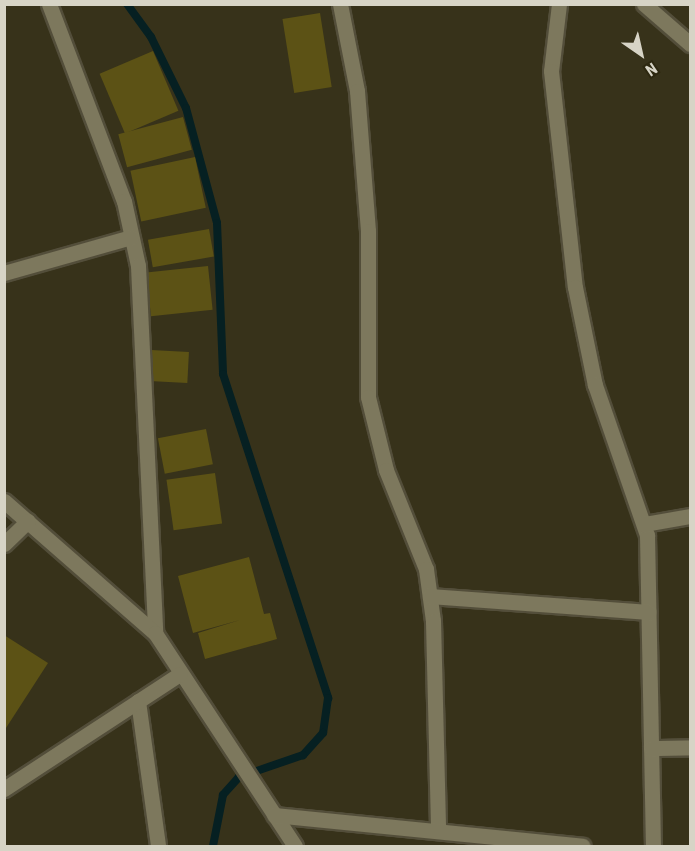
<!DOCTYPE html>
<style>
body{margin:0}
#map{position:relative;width:695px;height:851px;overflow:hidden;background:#37321a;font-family:"Roboto Condensed",sans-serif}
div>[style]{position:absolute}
.stream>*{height:8px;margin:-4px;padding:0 4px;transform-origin:4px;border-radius:4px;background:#062022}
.building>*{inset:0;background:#5c5215;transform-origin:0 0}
.roads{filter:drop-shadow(2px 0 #534e3a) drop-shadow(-2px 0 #534e3a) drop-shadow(0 2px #534e3a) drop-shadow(0 -2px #534e3a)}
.minor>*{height:15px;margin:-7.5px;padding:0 7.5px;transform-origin:7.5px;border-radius:7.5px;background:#7d785d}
span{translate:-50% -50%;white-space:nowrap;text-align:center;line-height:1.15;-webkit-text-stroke:5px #2d2810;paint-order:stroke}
.frame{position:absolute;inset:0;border:6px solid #d7d4c6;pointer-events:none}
.north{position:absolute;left:611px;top:24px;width:60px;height:60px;-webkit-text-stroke:4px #2d2810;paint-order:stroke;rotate:146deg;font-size:16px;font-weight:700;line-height:24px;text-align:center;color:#d7d4c6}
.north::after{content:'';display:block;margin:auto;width:21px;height:27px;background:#d7d4c6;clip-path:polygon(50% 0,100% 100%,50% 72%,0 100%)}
</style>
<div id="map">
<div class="stream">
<div style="left:127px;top:4px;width:41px;rotate:54deg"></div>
<div style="left:151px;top:37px;width:79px;rotate:63.8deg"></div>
<div style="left:186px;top:108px;width:119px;rotate:74.9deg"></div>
<div style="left:217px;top:223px;width:151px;rotate:87.7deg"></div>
<div style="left:223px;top:374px;width:341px;rotate:72deg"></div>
<div style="left:328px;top:698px;width:35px;rotate:98deg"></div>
<div style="left:323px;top:733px;width:30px;rotate:132deg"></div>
<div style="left:303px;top:755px;width:68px;rotate:161deg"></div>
<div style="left:239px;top:777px;width:24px;rotate:132deg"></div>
<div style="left:223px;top:795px;width:52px;rotate:101.1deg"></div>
</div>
<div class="building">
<div style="left:320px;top:13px;width:75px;height:38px;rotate:81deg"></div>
<div style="left:153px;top:51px;width:65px;height:58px;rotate:67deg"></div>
<div style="left:183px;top:117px;width:34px;height:67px;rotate:75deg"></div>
<div style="left:195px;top:157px;width:52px;height:66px;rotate:78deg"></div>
<div style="left:209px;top:229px;width:28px;height:62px;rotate:80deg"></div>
<div style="left:208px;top:266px;width:44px;height:62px;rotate:84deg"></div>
<div style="left:151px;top:350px;width:38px;height:31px;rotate:3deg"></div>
<div style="left:206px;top:429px;width:36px;height:49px;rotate:79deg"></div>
<div style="left:215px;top:473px;width:51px;height:49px;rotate:82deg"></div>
<div style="clip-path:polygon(249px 557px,264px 614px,270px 613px,277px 639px,205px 659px,198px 633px,240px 620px,193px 633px,178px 576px)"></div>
<div style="clip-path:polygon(4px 635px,48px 663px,6px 728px,4px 727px)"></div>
</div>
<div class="roads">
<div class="minor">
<div style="left:49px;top:4px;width:211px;rotate:69.2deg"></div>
<div style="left:124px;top:201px;width:66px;rotate:77.8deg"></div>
<div style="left:138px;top:266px;width:367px;rotate:87.3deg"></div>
<div style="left:340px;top:4px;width:89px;rotate:78.9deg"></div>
<div style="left:357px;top:91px;width:140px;rotate:85.5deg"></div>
<div style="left:368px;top:231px;width:166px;rotate:90deg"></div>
<div style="left:368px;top:397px;width:75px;rotate:76.1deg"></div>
<div style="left:386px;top:470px;width:107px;rotate:68deg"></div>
<div style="left:426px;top:569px;width:52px;rotate:82.3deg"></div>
<div style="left:433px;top:621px;width:209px;rotate:88.6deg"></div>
<div style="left:559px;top:4px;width:67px;rotate:96.8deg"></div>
<div style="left:551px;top:71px;width:217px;rotate:83.7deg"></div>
<div style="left:575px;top:287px;width:100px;rotate:78.5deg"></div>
<div style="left:595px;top:385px;width:159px;rotate:70.9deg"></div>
<div style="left:647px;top:535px;width:311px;rotate:88.9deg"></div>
<div style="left:644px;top:4px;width:61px;rotate:41deg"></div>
<div style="left:4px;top:273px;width:132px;rotate:-15.8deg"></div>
<div style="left:4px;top:501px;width:201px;rotate:41.2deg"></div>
<div style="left:155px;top:633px;width:255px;rotate:56.7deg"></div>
<div style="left:644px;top:524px;width:47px;rotate:-9.9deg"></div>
<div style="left:4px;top:544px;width:33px;rotate:-44deg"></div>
<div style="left:430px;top:596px;width:219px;rotate:4.2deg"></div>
<div style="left:138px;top:701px;width:146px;rotate:82.1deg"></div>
<div style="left:651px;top:748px;width:39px;rotate:-1deg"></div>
<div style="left:4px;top:789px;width:210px;rotate:-33.2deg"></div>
<div style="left:274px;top:815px;width:310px;rotate:5.7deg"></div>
</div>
</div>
<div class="frame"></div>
<div class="north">N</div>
</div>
